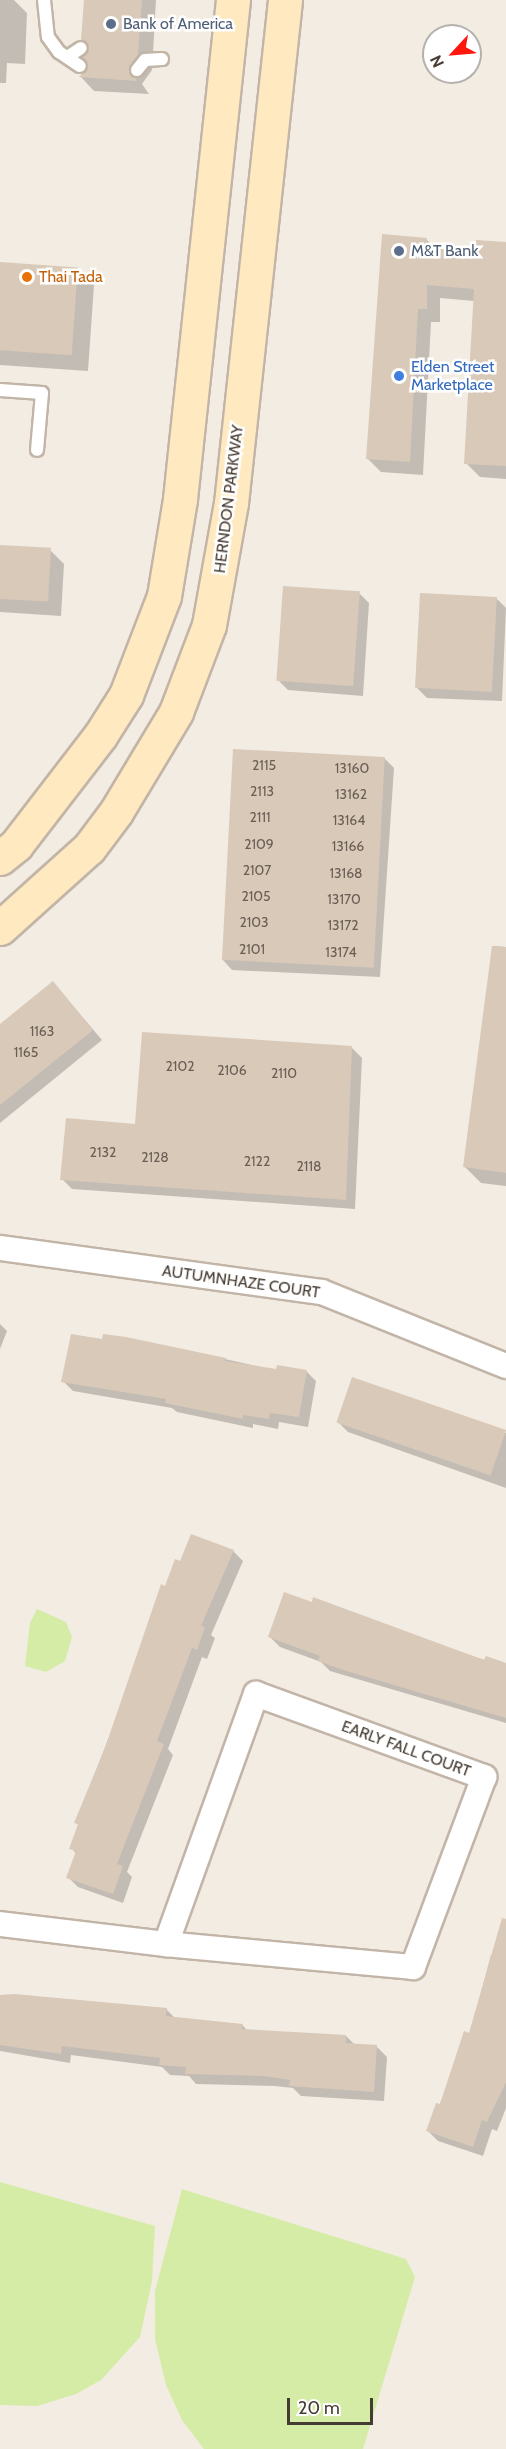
<!DOCTYPE html>
<style>
body{margin:0}
#map{position:relative;width:506px;height:2449px;overflow:hidden;background:#f3ece2;font-family:Cabin,sans-serif}
div>[style]{position:absolute}
.green>*{inset:0;background:#d4eca6}
.shadow>*{inset:0;background:#0003}
.building>*{inset:0;background:#d9c9b9;transform-origin:0 0}
.roads{filter:drop-shadow(2px 0 #c2b5a7) drop-shadow(-2px 0 #c2b5a7) drop-shadow(0 2px #c2b5a7) drop-shadow(0 -2px #c2b5a7)}
.lane>*{height:12px;margin:-6px;padding:0 6px;transform-origin:6px;border-radius:6px;background:#fff}
.street>*{height:24px;margin:-12px;padding:0 12px;transform-origin:12px;border-radius:12px;background:#fff}
.secondary>*{height:33px;margin:-16.5px;padding:0 16.5px;transform-origin:16.5px;border-radius:16.5px;background:#ffe9c0}
.dots>*{width:16px;height:16px;translate:-50% -50%;box-sizing:border-box;border:3px solid #fff;border-radius:50%}
span{translate:-50% -50%;white-space:nowrap;text-align:center;line-height:1.15;-webkit-text-stroke:5px #fff;paint-order:stroke}
.number-label{font-size:14px;color:#6a5e54}
.number-label span{-webkit-text-stroke-width:0}
.service-label{font-size:16px;color:#4e5e75}
.left{translate:0 -50%;text-align:left}
.food-label{font-size:16px;color:#c56008}
.shop-label{font-size:16px;color:#366cbe}
.street-label{font-size:16px;color:#453b32}
.north{position:absolute;left:422px;top:24px;width:60px;height:60px;box-sizing:border-box;background:#fff;border:2px solid #b5b1ad;border-radius:50%;rotate:244deg;font-size:16px;font-weight:700;line-height:24px;text-align:center;color:#453b32}
.north::after{content:'';display:block;margin:auto;width:21px;height:27px;background:#ff160d;clip-path:polygon(50% 0,100% 100%,50% 72%,0 100%)}
.scale{position:absolute;left:287px;top:2398px;width:86px;height:27px;box-sizing:border-box;border:3px solid #453b32;border-top:0;padding-left:8px;font-size:18px;line-height:21px;white-space:nowrap;color:#453b32;-webkit-text-stroke:4px #fff;paint-order:stroke}
</style>
<div id="map">
<div class="green">
<div style="clip-path:polygon(37px 1609px,66px 1622px,72px 1637px,65px 1661px,46px 1672px,25px 1666px,30px 1623px)"></div>
<div style="clip-path:polygon(0 2182px,155px 2226px,152px 2281px,140px 2337px,101px 2380px,76px 2394px,37px 2406px,0 2405px)"></div>
<div style="clip-path:polygon(182px 2189px,406px 2259px,415px 2277px,363px 2449px,204px 2449px,182px 2420px,166px 2385px,155px 2339px,155px 2291px)"></div>
</div>
<div class="shadow">
<div style="clip-path:polygon(0 0,14px 0,27px 13px,25px 64px,7px 63px,6px 83px,0 83px)"></div>
<div style="clip-path:polygon(86px 0,156px 0,152px 70px,142px 84px,149px 94px,94px 91px,81px 77px,90px 67px)"></div>
<div style="clip-path:polygon(426px 239px,437px 250px,477px 252px,506px 243px,506px 479px,480px 477px,466px 463px,474px 301px,440px 298px,440px 322px,431px 322px,423px 475px,381px 472px,367px 458px)"></div>
<div style="clip-path:polygon(0 263px,77px 268px,94px 285px,88px 371px,0 365px)"></div>
<div style="clip-path:polygon(0 546px,50px 550px,64px 564px,61px 616px,0 612px)"></div>
<div style="clip-path:polygon(359px 593px,369px 603px,363px 696px,288px 690px,278px 680px)"></div>
<div style="clip-path:polygon(496px 598px,506px 608px,502px 701px,427px 698px,417px 688px)"></div>
<div style="clip-path:polygon(384px 758px,394px 768px,380px 977px,232px 970px,222px 959px)"></div>
<div style="clip-path:polygon(493px 946px,506px 947px,506px 1186px,481px 1183px,464px 1166px)"></div>
<div style="clip-path:polygon(62px 993px,102px 1040px,0 1123px,0 1026px)"></div>
<div style="clip-path:polygon(352px 1048px,362px 1058px,355px 1209px,72px 1189px,62px 1179px)"></div>
<div style="clip-path:polygon(0 1324px,7px 1331px,0 1349px)"></div>
<div style="clip-path:polygon(225px 1359px,278px 1371px,306px 1371px,316px 1381px,308px 1427px,279px 1422px,278px 1429px,253px 1424px,253px 1428px,177px 1412px,172px 1408px,73px 1391px,63px 1381px)"></div>
<div style="clip-path:polygon(338px 1422px,506px 1433px,506px 1488px,348px 1432px)"></div>
<div style="clip-path:polygon(233px 1551px,243px 1561px,211px 1635px,215px 1638px,207px 1659px,202px 1657px,168px 1749px,173px 1755px,127px 1872px,132px 1877px,123px 1903px,78px 1887px,68px 1877px,77px 1854px,71px 1848px,79px 1825px,76px 1823px,166px 1588px)"></div>
<div style="clip-path:polygon(313px 1604px,506px 1667px,506px 1723px,330px 1671px,321px 1662px,280px 1647px,270px 1637px)"></div>
<div style="clip-path:polygon(491px 1955px,506px 1960px,506px 2108px,497px 2131px,492px 2129px,483px 2156px,438px 2141px,428px 2131px,470px 2034px)"></div>
<div style="clip-path:polygon(0 1996px,166px 2009px,175px 2018px,243px 2026px,248px 2031px,346px 2036px,355px 2045px,377px 2047px,387px 2057px,384px 2101px,301px 2096px,293px 2088px,275px 2086px,196px 2084px,189px 2076px,170px 2075px,162px 2067px,71px 2055px,70px 2063px,0 2051px)"></div>
</div>
<div class="building">
<div style="clip-path:polygon(84px 0,142px 0,138px 55px,129px 69px,137px 81px,79px 77px,88px 67px,82px 57px,89px 48px,81px 40px)"></div>
<div style="clip-path:polygon(382px 234px,427px 238px,426px 248px,476px 250px,476px 240px,506px 242px,506px 466px,464px 464px,474px 289px,427px 285px,427px 309px,418px 309px,410px 462px,366px 459px)"></div>
<div style="left:0;top:262px;width:78px;height:88px;rotate:4deg"></div>
<div style="left:0;top:545px;width:51px;height:54px;rotate:3deg"></div>
<div style="left:283px;top:586px;width:77px;height:95px;rotate:4deg"></div>
<div style="left:420px;top:593px;width:77px;height:95px;rotate:3deg"></div>
<div style="left:233px;top:749px;width:152px;height:211px;rotate:3deg"></div>
<div style="clip-path:polygon(492px 946px,506px 947px,506px 1173px,463px 1167px)"></div>
<div style="clip-path:polygon(53px 981px,93px 1030px,0 1105px,0 1024px)"></div>
<div style="clip-path:polygon(142px 1032px,352px 1046px,346px 1200px,60px 1180px,66px 1118px,135px 1124px)"></div>
<div style="clip-path:polygon(71px 1334px,102px 1339px,103px 1334px,126px 1337px,226px 1358px,225px 1361px,276px 1369px,277px 1365px,307px 1370px,299px 1417px,270px 1413px,269px 1419px,243px 1415px,243px 1419px,165px 1403px,166px 1399px,61px 1382px)"></div>
<div style="left:352px;top:1377px;width:163px;height:48px;rotate:19deg"></div>
<div style="clip-path:polygon(191px 1534px,234px 1550px,201px 1626px,205px 1627px,197px 1650px,192px 1648px,157px 1741px,164px 1744px,117px 1864px,123px 1866px,113px 1894px,66px 1878px,76px 1851px,69px 1849px,78px 1824px,74px 1823px,105px 1748px,161px 1584px,165px 1586px,175px 1559px,180px 1561px)"></div>
<div style="clip-path:polygon(284px 1592px,312px 1602px,313px 1597px,484px 1660px,486px 1656px,506px 1663px,506px 1718px,343px 1670px,318px 1661px,320px 1656px,268px 1637px)"></div>
<div style="clip-path:polygon(502px 1918px,506px 1919px,506px 2082px,487px 2122px,482px 2120px,473px 2147px,426px 2131px,436px 2103px,440px 2104px,464px 2031px,469px 2033px)"></div>
<div style="clip-path:polygon(14px 1994px,167px 2008px,166px 2016px,243px 2024px,242px 2029px,346px 2035px,346px 2043px,377px 2045px,374px 2092px,289px 2086px,290px 2080px,264px 2076px,185px 2074px,186px 2067px,159px 2065px,160px 2058px,62px 2046px,61px 2054px,0 2045px,0 1995px)"></div>
</div>
<div class="roads">
<div class="lane">
<div style="left:44px;top:0;width:37px;rotate:84deg"></div>
<div style="left:48px;top:37px;width:19px;rotate:54deg"></div>
<div style="left:59px;top:52px;width:25px;rotate:34deg"></div>
<div style="left:69px;top:56px;width:14px;rotate:-34deg"></div>
<div style="left:137px;top:70px;width:13px;rotate:-51deg"></div>
<div style="left:145px;top:60px;width:17px;rotate:-3deg"></div>
<div style="left:0;top:390px;width:42px;rotate:4.1deg"></div>
<div style="left:42px;top:393px;width:57px;rotate:95deg"></div>
</div>
<div class="street">
<div style="left:0;top:1248px;width:325px;rotate:7.8deg"></div>
<div style="left:322px;top:1292px;width:198px;rotate:21.9deg"></div>
<div style="left:256px;top:1694px;width:243px;rotate:20deg"></div>
<div style="left:484px;top:1777px;width:203px;rotate:110.5deg"></div>
<div style="left:413px;top:1967px;width:248px;rotate:-174.7deg"></div>
<div style="left:166px;top:1944px;width:266px;rotate:-70.2deg"></div>
<div style="left:0;top:1924px;width:167px;rotate:6.9deg"></div>
</div>
<div class="secondary">
<div style="left:0;top:858px;width:21px;rotate:-39deg"></div>
<div style="left:16px;top:845px;width:138px;rotate:-52.4deg"></div>
<div style="left:100px;top:736px;width:49px;rotate:-57.6deg"></div>
<div style="left:126px;top:695px;width:106px;rotate:-69deg"></div>
<div style="left:164px;top:596px;width:98px;rotate:-80.6deg"></div>
<div style="left:180px;top:499px;width:502px;rotate:-83.94deg"></div>
<div style="left:0;top:928px;width:120px;rotate:-42deg"></div>
<div style="left:89px;top:848px;width:45px;rotate:-53.1deg"></div>
<div style="left:116px;top:812px;width:117px;rotate:-59deg"></div>
<div style="left:176px;top:712px;width:93px;rotate:-69.2deg"></div>
<div style="left:209px;top:625px;width:124px;rotate:-79.8deg"></div>
<div style="left:231px;top:503px;width:506px;rotate:-83.87deg"></div>
</div>
</div>
<div class="dots">
<div style="left:111px;top:24px;background:#5c6f8a"></div>
<div style="left:399px;top:251px;background:#5c6f8a"></div>
<div style="left:27px;top:277px;background:#e8710a"></div>
<div style="left:399px;top:376px;background:#3f7fe0"></div>
</div>
<div class="number-label">
<span style="left:264px;top:765px">2115</span>
<span style="left:352px;top:768px">13160</span>
<span style="left:262px;top:791px">2113</span>
<span style="left:351px;top:794px">13162</span>
<span style="left:260px;top:817px">2111</span>
<span style="left:349px;top:820px">13164</span>
<span style="left:259px;top:844px">2109</span>
<span style="left:348px;top:846px">13166</span>
<span style="left:257px;top:870px">2107</span>
<span style="left:346px;top:873px">13168</span>
<span style="left:256px;top:896px">2105</span>
<span style="left:344px;top:899px">13170</span>
<span style="left:254px;top:922px">2103</span>
<span style="left:343px;top:925px">13172</span>
<span style="left:252px;top:949px">2101</span>
<span style="left:341px;top:952px">13174</span>
<span style="left:42px;top:1031px">1163</span>
<span style="left:26px;top:1052px">1165</span>
<span style="left:180px;top:1066px">2102</span>
<span style="left:232px;top:1070px">2106</span>
<span style="left:284px;top:1073px">2110</span>
<span style="left:103px;top:1152px">2132</span>
<span style="left:155px;top:1157px">2128</span>
<span style="left:257px;top:1161px">2122</span>
<span style="left:309px;top:1166px">2118</span>
</div>
<div class="service-label">
<span class="left" style="left:123px;top:24px">Bank of America</span>
<span class="left" style="left:411px;top:251px">M&amp;T Bank</span>
</div>
<div class="food-label">
<span class="left" style="left:39px;top:277px">Thai Tada</span>
</div>
<div class="shop-label">
<span class="left" style="left:411px;top:376px">Elden Street<br>Marketplace</span>
</div>
<div class="street-label">
<span style="left:229px;top:499px;rotate:-83deg">HERNDON PARKWAY</span>
<span style="left:241px;top:1282px;rotate:8deg">AUTUMNHAZE COURT</span>
<span style="left:406px;top:1749px;rotate:20deg">EARLY FALL COURT</span>
</div>
<div class="north">N</div>
<div class="scale">20 m</div>
</div>
